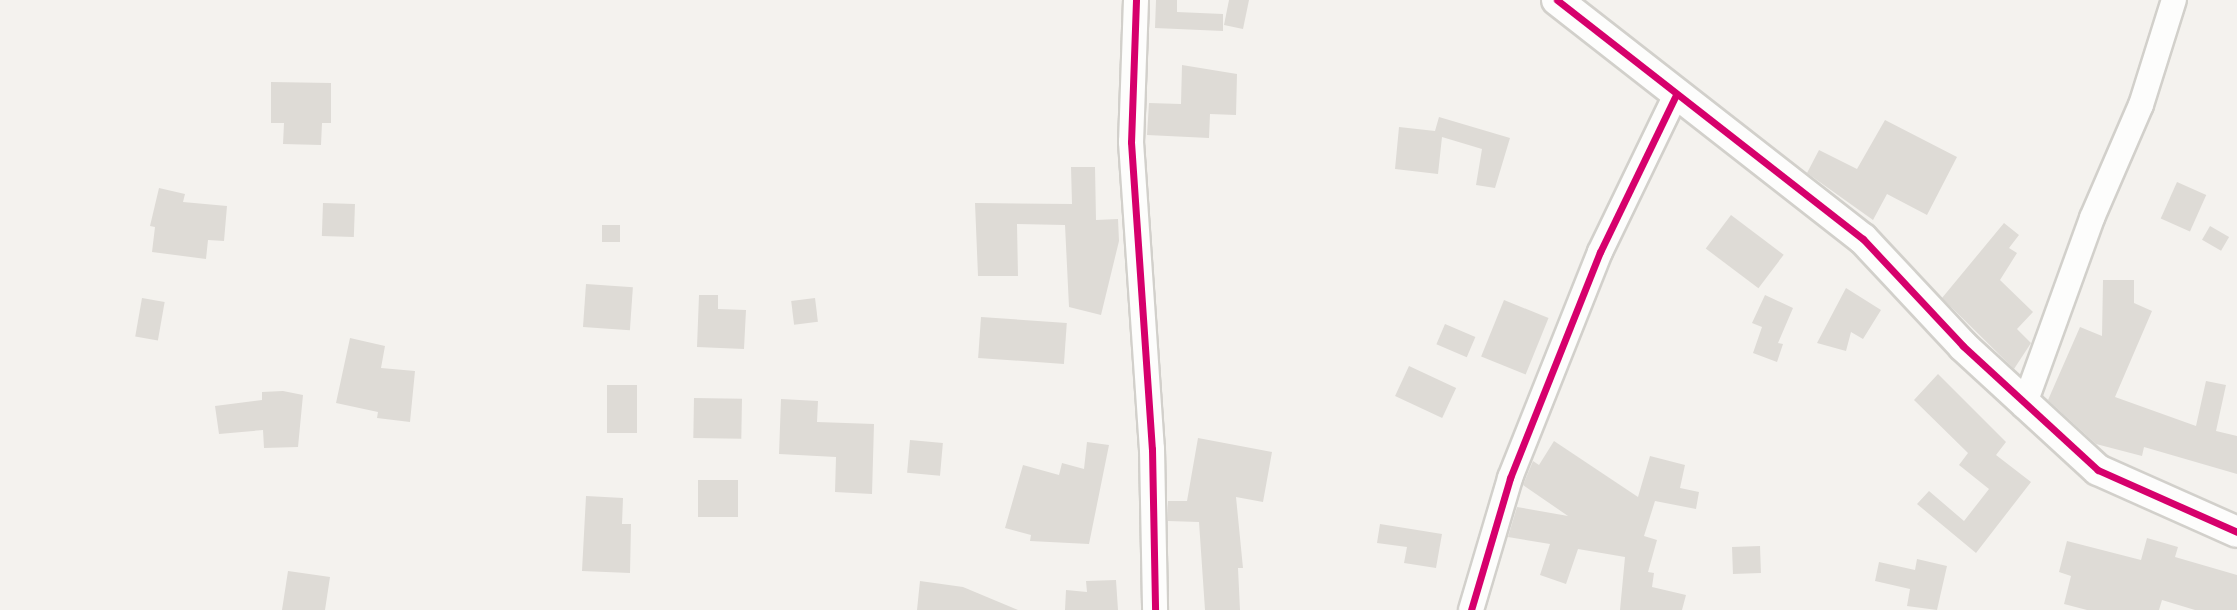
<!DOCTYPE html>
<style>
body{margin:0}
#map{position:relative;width:2237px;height:610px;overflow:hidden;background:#f4f2ee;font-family:Ubuntu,sans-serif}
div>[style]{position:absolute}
.building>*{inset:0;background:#dedbd6;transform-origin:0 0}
.roads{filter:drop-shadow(2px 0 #d2d0cb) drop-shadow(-2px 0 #d2d0cb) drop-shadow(0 2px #d2d0cb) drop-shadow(0 -2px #d2d0cb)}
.minor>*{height:24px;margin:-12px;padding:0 12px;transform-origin:12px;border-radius:12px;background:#fdfdfc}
.tertiary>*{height:30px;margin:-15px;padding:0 15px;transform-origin:15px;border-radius:15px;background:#fdfdfc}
.cycleway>*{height:7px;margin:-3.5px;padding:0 3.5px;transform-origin:3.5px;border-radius:3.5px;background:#d6006c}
span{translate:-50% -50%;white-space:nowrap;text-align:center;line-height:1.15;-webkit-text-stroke:5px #fff;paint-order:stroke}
</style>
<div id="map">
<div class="building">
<div style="clip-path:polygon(1156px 0,1177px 0,1177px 12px,1223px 14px,1223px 31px,1155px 28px)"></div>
<div style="clip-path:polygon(1229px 0,1249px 0,1243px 29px,1224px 25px)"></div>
<div style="clip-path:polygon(1182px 65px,1237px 74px,1236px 115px,1210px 114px,1209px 138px,1147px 135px,1149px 103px,1181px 104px)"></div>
<div style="clip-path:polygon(271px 82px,331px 83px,331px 123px,322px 123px,321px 145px,283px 144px,284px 123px,271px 123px)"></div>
<div style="clip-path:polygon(1439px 117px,1510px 138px,1495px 188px,1476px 185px,1482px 149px,1442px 137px,1438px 174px,1395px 169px,1399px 127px,1435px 131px)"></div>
<div style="clip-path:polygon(1885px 120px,1957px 157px,1927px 215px,1887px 194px,1873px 220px,1807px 173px,1819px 150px,1857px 169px)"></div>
<div style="clip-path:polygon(1071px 167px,1095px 167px,1096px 220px,1118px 219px,1119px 241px,1101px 315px,1069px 307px,1065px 225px,1017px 224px,1018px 276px,978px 276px,975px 203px,1072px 204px)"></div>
<div style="left:2177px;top:182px;width:32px;height:40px;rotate:24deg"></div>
<div style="clip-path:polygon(159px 188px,185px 194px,183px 202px,227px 206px,224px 241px,208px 240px,206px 259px,152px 252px,155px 227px,150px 226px)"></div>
<div style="left:323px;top:203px;width:32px;height:33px;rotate:2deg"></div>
<div style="left:1731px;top:215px;width:66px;height:42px;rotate:37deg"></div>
<div style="clip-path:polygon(2004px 223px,2019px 235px,2009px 248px,2017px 253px,2000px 280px,2033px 312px,2017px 329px,2031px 343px,2014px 369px,1942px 298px)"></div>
<div style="left:602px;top:225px;width:18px;height:17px"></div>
<div style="left:2210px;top:226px;width:22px;height:16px;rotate:30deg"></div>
<div style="clip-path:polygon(2103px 280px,2134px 280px,2134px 303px,2152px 311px,2115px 397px,2196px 426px,2206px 381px,2226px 385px,2216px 431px,2237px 436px,2237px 474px,2144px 447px,2142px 456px,2096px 444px,2048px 400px,2080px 327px,2102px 336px)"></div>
<div style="left:586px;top:284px;width:47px;height:43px;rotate:4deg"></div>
<div style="clip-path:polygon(1846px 288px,1881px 310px,1863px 339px,1851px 332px,1846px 351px,1817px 343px)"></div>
<div style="clip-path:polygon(699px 295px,718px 295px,718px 309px,746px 310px,744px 349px,697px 347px)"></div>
<div style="clip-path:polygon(1765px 295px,1793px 308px,1778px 343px,1783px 344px,1777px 362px,1753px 353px,1762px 327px,1752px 323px)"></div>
<div style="left:142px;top:298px;width:23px;height:39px;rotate:10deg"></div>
<div style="left:815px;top:298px;width:24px;height:24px;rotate:83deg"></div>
<div style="left:1504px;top:300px;width:48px;height:61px;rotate:22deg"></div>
<div style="left:981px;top:317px;width:86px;height:41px;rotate:4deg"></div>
<div style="left:1445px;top:324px;width:33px;height:22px;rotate:23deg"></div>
<div style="clip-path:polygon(350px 338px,385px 346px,381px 368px,415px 371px,410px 422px,377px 418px,378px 412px,336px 403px)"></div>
<div style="left:1409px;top:366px;width:52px;height:33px;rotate:25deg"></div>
<div style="clip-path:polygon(1938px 374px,2006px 442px,1996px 455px,2031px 482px,1976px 553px,1917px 504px,1929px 491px,1964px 521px,1989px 489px,1959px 465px,1968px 453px,1914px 400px)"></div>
<div style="left:637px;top:385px;width:48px;height:30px;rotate:90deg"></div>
<div style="clip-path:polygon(283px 391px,303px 395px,298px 447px,264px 448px,263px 430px,219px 434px,215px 406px,262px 400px,262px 392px)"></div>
<div style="left:694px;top:398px;width:48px;height:40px;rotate:1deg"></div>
<div style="clip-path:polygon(781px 399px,818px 401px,817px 422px,874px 424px,872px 494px,835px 492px,836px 457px,779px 454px)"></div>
<div style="clip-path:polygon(1198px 438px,1272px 452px,1263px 502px,1236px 497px,1243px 568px,1238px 568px,1240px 610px,1205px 610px,1199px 522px,1168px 521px,1168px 501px,1187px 501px)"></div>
<div style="left:910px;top:440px;width:33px;height:33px;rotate:5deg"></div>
<div style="clip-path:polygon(1554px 441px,1638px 497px,1650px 456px,1685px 465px,1680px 488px,1699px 492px,1696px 509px,1655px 501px,1644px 536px,1657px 540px,1648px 572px,1654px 573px,1652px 587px,1686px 595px,1682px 610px,1620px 610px,1625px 557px,1578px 549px,1566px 584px,1540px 575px,1550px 544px,1508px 537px,1517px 507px,1568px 516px,1523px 485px,1533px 461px,1539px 465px)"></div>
<div style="clip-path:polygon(1087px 442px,1109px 445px,1089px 544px,1030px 541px,1031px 535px,1005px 528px,1023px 465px,1059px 475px,1062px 463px,1084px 469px)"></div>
<div style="left:698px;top:480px;width:40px;height:37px"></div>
<div style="clip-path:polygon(586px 496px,623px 498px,622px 524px,631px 524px,630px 573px,582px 571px)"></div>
<div style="clip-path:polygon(1380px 524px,1442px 534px,1436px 568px,1404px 563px,1407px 547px,1377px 543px)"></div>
<div style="clip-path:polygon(2147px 538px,2178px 547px,2175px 557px,2237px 575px,2237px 610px,2195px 610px,2162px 600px,2159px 610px,2087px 610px,2064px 604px,2071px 576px,2059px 572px,2067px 541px,2141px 560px)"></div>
<div style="left:1760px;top:546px;width:27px;height:28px;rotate:88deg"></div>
<div style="clip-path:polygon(1917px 559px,1947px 566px,1937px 610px,1907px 606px,1910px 589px,1875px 581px,1879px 562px,1915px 570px)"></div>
<div style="clip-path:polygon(288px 571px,330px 577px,325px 610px,282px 610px)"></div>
<div style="clip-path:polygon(1116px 580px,1118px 610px,1065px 610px,1066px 590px,1087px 592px,1086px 581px)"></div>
<div style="clip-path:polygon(920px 581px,963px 587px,1018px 610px,917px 610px)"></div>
</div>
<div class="roads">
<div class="minor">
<div style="left:1136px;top:0;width:142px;rotate:92deg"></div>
<div style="left:1131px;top:142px;width:308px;rotate:86.1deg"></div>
<div style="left:1152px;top:449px;width:161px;rotate:88.9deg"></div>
<div style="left:2024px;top:406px;width:200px;rotate:-70.1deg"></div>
<div style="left:2092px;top:218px;width:123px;rotate:-66.6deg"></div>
<div style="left:2141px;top:105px;width:110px;rotate:-72.6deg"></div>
<div style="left:1471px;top:610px;width:138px;rotate:-73.5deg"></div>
<div style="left:1510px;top:478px;width:243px;rotate:-68.3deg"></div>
<div style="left:1600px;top:252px;width:174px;rotate:-64.2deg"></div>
</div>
<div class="tertiary">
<div style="left:1557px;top:0;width:388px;rotate:38deg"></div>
<div style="left:1863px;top:239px;width:146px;rotate:46.9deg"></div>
<div style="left:1963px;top:346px;width:183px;rotate:42.6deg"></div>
<div style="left:2098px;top:470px;width:152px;rotate:24deg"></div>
</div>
</div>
<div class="cycleway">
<div style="left:1136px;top:0;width:142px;rotate:92deg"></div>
<div style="left:1131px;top:142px;width:308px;rotate:86.1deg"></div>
<div style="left:1152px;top:449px;width:161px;rotate:88.9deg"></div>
<div style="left:1557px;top:0;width:388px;rotate:38deg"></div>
<div style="left:1863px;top:239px;width:146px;rotate:46.9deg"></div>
<div style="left:1963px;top:346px;width:183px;rotate:42.6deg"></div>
<div style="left:2098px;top:470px;width:152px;rotate:24deg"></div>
<div style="left:1471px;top:610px;width:138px;rotate:-73.5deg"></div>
<div style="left:1510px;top:478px;width:243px;rotate:-68.3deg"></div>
<div style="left:1600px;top:252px;width:174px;rotate:-64.2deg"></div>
</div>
</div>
